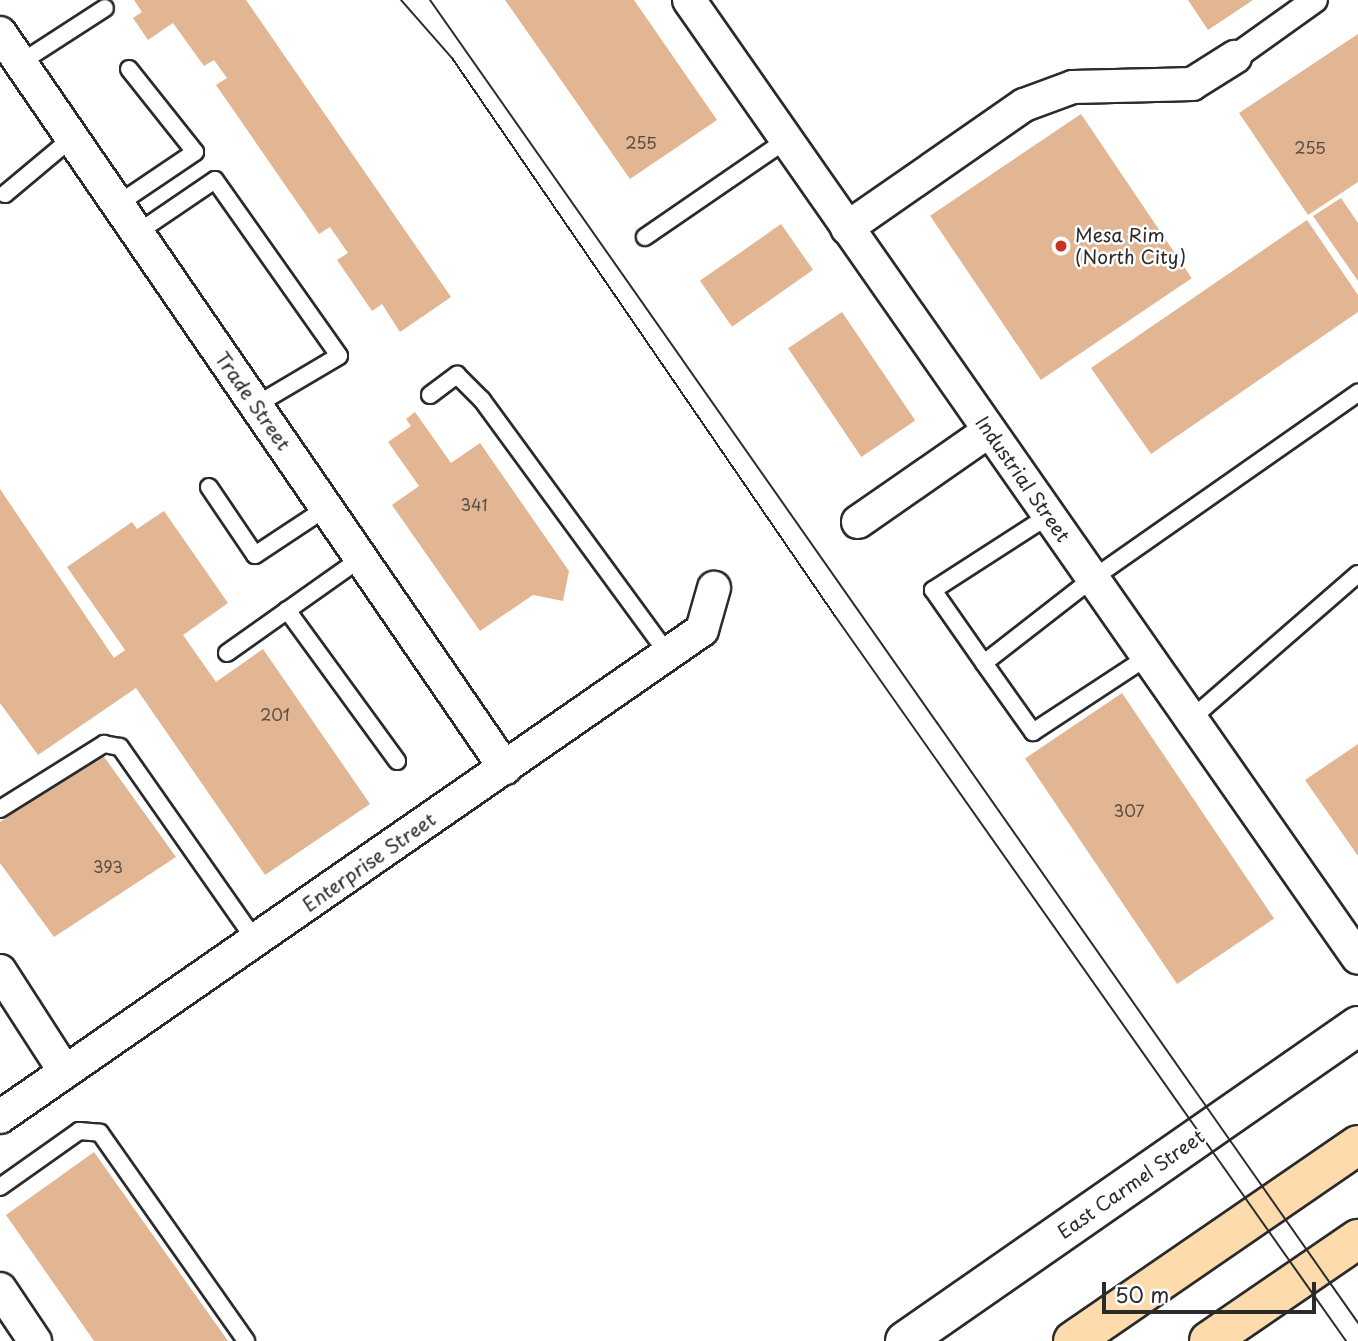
<!DOCTYPE html>
<style>
body{margin:0}
#map{position:relative;width:1358px;height:1341px;overflow:hidden;background:#fff;font-family:"Playpen Sans",sans-serif}
div>[style]{position:absolute}
.building>*{inset:0;background:#e2b593;transform-origin:0 0}
.roads{filter:drop-shadow(2px 0 #2b2b2b) drop-shadow(-2px 0 #2b2b2b) drop-shadow(0 2px #2b2b2b) drop-shadow(0 -2px #2b2b2b)}
.service>*{height:16px;margin:-8px;padding:0 8px;transform-origin:8px;border-radius:8px;background:#fff}
.pedestrian>*{height:24px;margin:-12px;padding:0 12px;transform-origin:12px;border-radius:12px;background:#fff}
.minor>*{height:32px;margin:-16px;padding:0 16px;transform-origin:16px;border-radius:16px;background:#fff}
.tertiary>*{height:38px;margin:-19px;padding:0 19px;transform-origin:19px;border-radius:19px;background:#fff}
.motorway>*{height:38px;margin:-19px;padding:0 19px;transform-origin:19px;border-radius:19px;background:#fedbac}
.tram>*{height:2px;margin:-1px;padding:0 1px;transform-origin:1px;border-radius:1px;background:#2b2b2b}
.dots>*{width:19px;height:19px;translate:-50% -50%;box-sizing:border-box;border:4px solid #fff;border-radius:50%}
span{translate:-50% -50%;white-space:nowrap;text-align:center;line-height:1.15;-webkit-text-stroke:5px #fff;paint-order:stroke}
.number-label{font-size:16px;color:#594e45}
.number-label span{-webkit-text-stroke-width:0}
.poi-label{font-size:19px;color:#2b2b2b}
.left{translate:0 -50%;text-align:left}
.street-label{font-size:19px;color:#2b2b2b}
.scale{position:absolute;left:1102px;top:1282px;width:214px;height:32px;box-sizing:border-box;border:4px solid #2b2b2b;border-top:0;padding-left:9px;font-size:21px;line-height:24px;white-space:nowrap;color:#2b2b2b;-webkit-text-stroke:5px #fff;paint-order:stroke}
</style>
<div id="map">
<div class="building">
<div style="clip-path:polygon(134px 0,246px 0,451px 297px,400px 332px,382px 304px,372px 311px,337px 260px,348px 253px,330px 227px,319px 234px,216px 85px,227px 78px,214px 60px,204px 66px,173px 23px,148px 40px,133px 18px,142px 12px)"></div>
<div style="clip-path:polygon(505px 0,634px 0,717px 120px,630px 179px)"></div>
<div style="clip-path:polygon(1188px 0,1253px 0,1208px 30px)"></div>
<div style="clip-path:polygon(1358px 34px,1358px 182px,1308px 215px,1239px 113px)"></div>
<div style="left:1081px;top:114px;width:198px;height:182px;rotate:56deg"></div>
<div style="clip-path:polygon(1341px 198px,1358px 223px,1358px 281px,1313px 216px)"></div>
<div style="clip-path:polygon(1307px 220px,1358px 295px,1358px 312px,1151px 454px,1091px 368px)"></div>
<div style="left:781px;top:224px;width:56px;height:99px;rotate:55deg"></div>
<div style="left:842px;top:312px;width:131px;height:65px;rotate:56deg"></div>
<div style="clip-path:polygon(415px 412px,451px 463px,480px 443px,569px 571px,563px 601px,533px 595px,480px 631px,392px 505px,419px 486px,388px 442px,411px 426px,406px 419px)"></div>
<div style="clip-path:polygon(0 489px,114px 658px,125px 650px,67px 567px,132px 522px,137px 529px,164px 511px,228px 603px,183px 635px,216px 682px,263px 649px,370px 804px,265px 875px,136px 688px,38px 755px,0 703px)"></div>
<div style="left:1122px;top:693px;width:272px;height:117px;rotate:56deg"></div>
<div style="clip-path:polygon(1358px 744px,1358px 856px,1305px 780px)"></div>
<div style="clip-path:polygon(102px 754px,176px 857px,54px 937px,0 863px,0 822px)"></div>
<div style="clip-path:polygon(94px 1152px,228px 1341px,94px 1341px,6px 1215px)"></div>
</div>
<div class="roads">
<div class="service">
<div style="left:20px;top:63px;width:101px;rotate:-32.9deg"></div>
<div style="left:5px;top:194px;width:87px;rotate:-39.9deg"></div>
<div style="left:118px;top:204px;width:93px;rotate:-34deg"></div>
<div style="left:195px;top:152px;width:106px;rotate:-128.5deg"></div>
<div style="left:137px;top:233px;width:94px;rotate:-34.2deg"></div>
<div style="left:215px;top:180px;width:215px;rotate:54.8deg"></div>
<div style="left:339px;top:356px;width:96px;rotate:149.4deg"></div>
<div style="left:645px;top:237px;width:171px;rotate:-34.5deg"></div>
<div style="left:430px;top:395px;width:34px;rotate:-37deg"></div>
<div style="left:457px;top:375px;width:35px;rotate:45deg"></div>
<div style="left:482px;top:400px;width:315px;rotate:53.8deg"></div>
<div style="left:209px;top:487px;width:82px;rotate:55.9deg"></div>
<div style="left:255px;top:555px;width:85px;rotate:-33.5deg"></div>
<div style="left:1048px;top:516px;width:137px;rotate:147.2deg"></div>
<div style="left:933px;top:590px;width:89px;rotate:55.1deg"></div>
<div style="left:984px;top:663px;width:85px;rotate:54.6deg"></div>
<div style="left:1033px;top:732px;width:136px;rotate:-33.3deg"></div>
<div style="left:287px;top:610px;width:187px;rotate:53.9deg"></div>
<div style="left:227px;top:653px;width:164px;rotate:-35.3deg"></div>
<div style="left:984px;top:663px;width:137px;rotate:-37.9deg"></div>
<div style="left:1092px;top:579px;width:325px;rotate:-35deg"></div>
<div style="left:1191px;top:719px;width:221px;rotate:-41deg"></div>
<div style="left:0;top:809px;width:123px;rotate:-32deg"></div>
<div style="left:104px;top:744px;width:16px;rotate:11deg"></div>
<div style="left:120px;top:747px;width:236px;rotate:55deg"></div>
<div style="left:0;top:1187px;width:97px;rotate:-35.3deg"></div>
<div style="left:79px;top:1131px;width:21px;rotate:5deg"></div>
<div style="left:100px;top:1133px;width:254px;rotate:54.9deg"></div>
</div>
<div class="pedestrian">
<div style="left:1235px;top:57px;width:98px;rotate:-35.5deg"></div>
</div>
<div class="minor">
<div style="left:689px;top:0;width:1168px;rotate:55.07deg"></div>
<div style="left:0;top:33px;width:892px;rotate:55.51deg"></div>
<div style="left:847px;top:228px;width:216px;rotate:-34.8deg"></div>
<div style="left:1024px;top:105px;width:52px;rotate:-20.2deg"></div>
<div style="left:1073px;top:87px;width:119px;rotate:-1.4deg"></div>
<div style="left:1192px;top:84px;width:51px;rotate:-32.1deg"></div>
<div style="left:858px;top:522px;width:160px;rotate:-34.8deg"></div>
<div style="left:0;top:971px;width:120px;rotate:57.2deg"></div>
<div style="left:0;top:1117px;width:854px;rotate:-34.75deg"></div>
<div style="left:702px;top:630px;width:44px;rotate:-74.1deg"></div>
<div style="left:0;top:1289px;width:63px;rotate:56.1deg"></div>
</div>
<div class="tertiary">
<div style="left:905px;top:1341px;width:552px;rotate:-34.81deg"></div>
</div>
<div class="motorway">
<div style="left:1073px;top:1341px;width:346px;rotate:-34.5deg"></div>
<div style="left:1209px;top:1341px;width:181px;rotate:-34.4deg"></div>
</div>
</div>
<div class="tram">
<div style="left:401px;top:0;width:77px;rotate:48.7deg"></div>
<div style="left:452px;top:58px;width:677px;rotate:55.54deg"></div>
<div style="left:835px;top:616px;width:887px;rotate:54.82deg"></div>
<div style="left:430px;top:0;width:1616px;rotate:54.95deg"></div>
</div>
<div class="dots">
<div style="left:1061px;top:246px;background:#c8321e"></div>
</div>
<div class="number-label">
<span style="left:641px;top:142px">255</span>
<span style="left:1310px;top:147px">255</span>
<span style="left:474px;top:504px">341</span>
<span style="left:275px;top:714px">201</span>
<span style="left:1129px;top:810px">307</span>
<span style="left:108px;top:866px">393</span>
</div>
<div class="poi-label">
<span class="left" style="left:1075px;top:246px">Mesa Rim<br>(North City)</span>
</div>
<div class="street-label">
<span style="left:253px;top:401px;rotate:55deg">Trade Street</span>
<span style="left:1023px;top:479px;rotate:55deg">Industrial Street</span>
<span style="left:369px;top:862px;rotate:-35deg">Enterprise Street</span>
<span style="left:1131px;top:1184px;rotate:-35deg">East Carmel Street</span>
</div>
<div class="scale">50 m</div>
</div>
